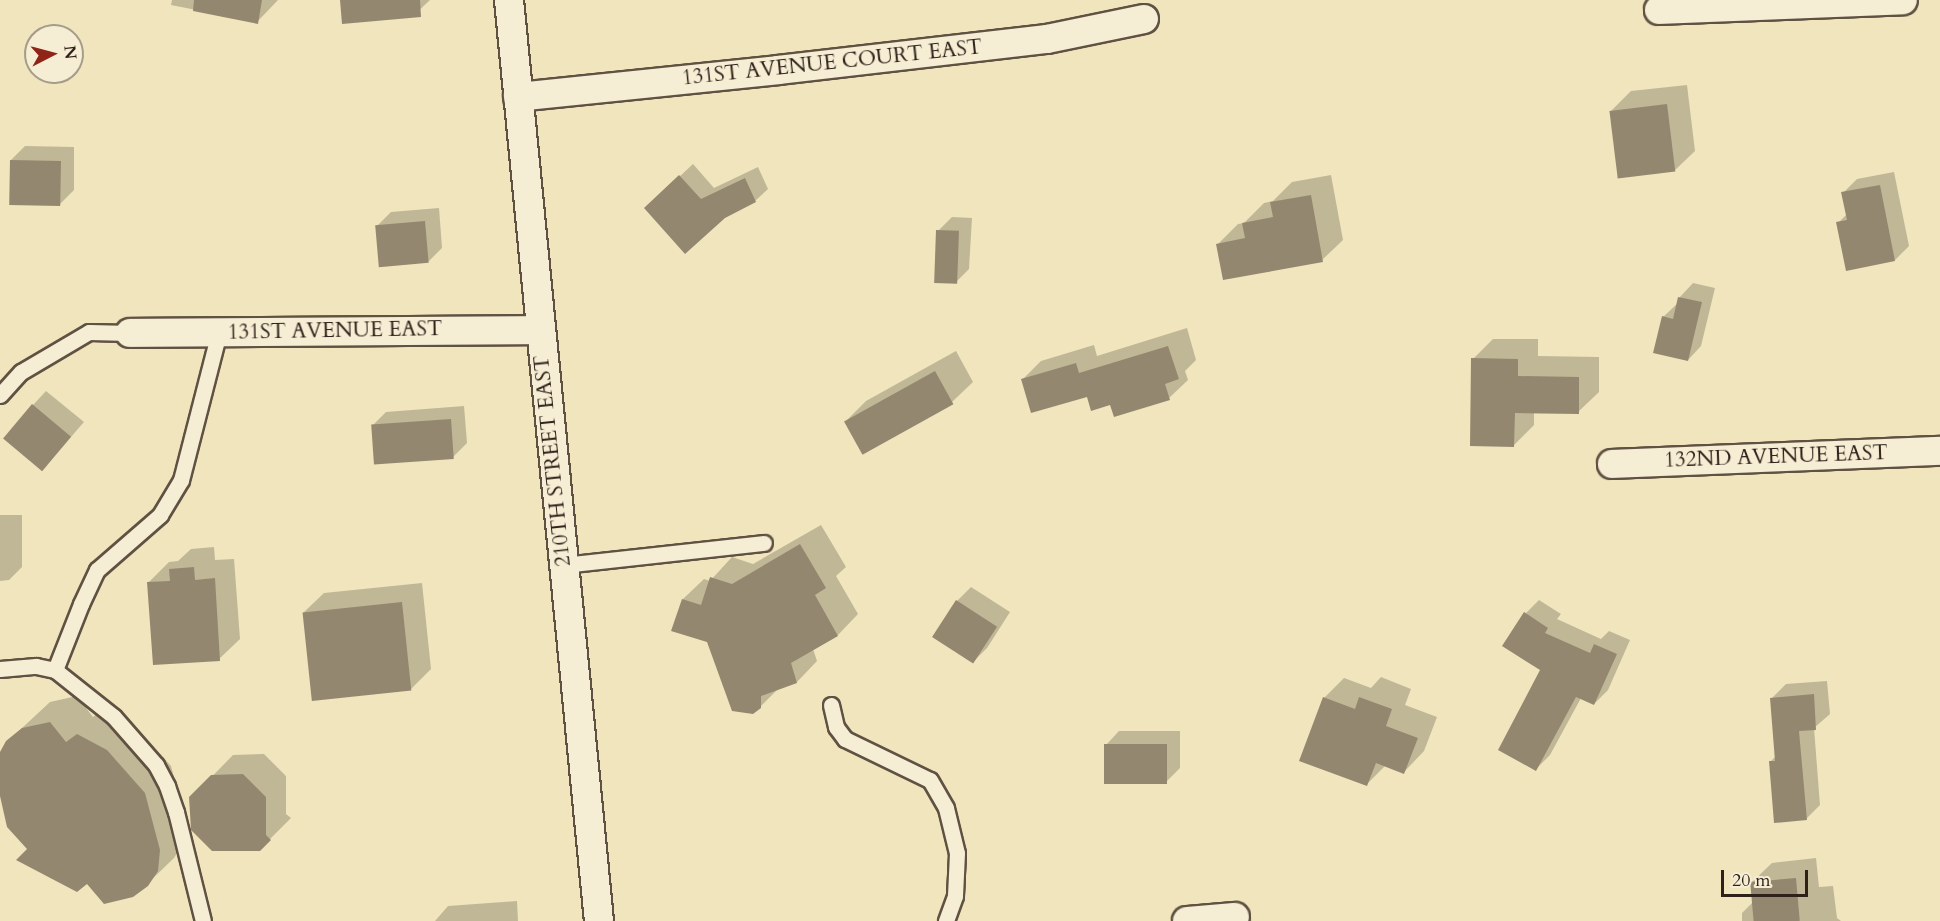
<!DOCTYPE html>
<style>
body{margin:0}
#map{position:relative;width:1940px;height:921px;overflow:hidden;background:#f1e5bd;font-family:Cardo,serif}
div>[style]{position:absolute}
.shadow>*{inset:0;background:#0003}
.building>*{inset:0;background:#94876f;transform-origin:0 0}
.roads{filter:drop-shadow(2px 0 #605243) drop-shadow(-2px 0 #605243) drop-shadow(0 2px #605243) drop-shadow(0 -2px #605243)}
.service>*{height:15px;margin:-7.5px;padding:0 7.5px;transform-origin:7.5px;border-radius:7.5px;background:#f6eed4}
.minor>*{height:28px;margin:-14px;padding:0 14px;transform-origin:14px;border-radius:14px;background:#f6eed4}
span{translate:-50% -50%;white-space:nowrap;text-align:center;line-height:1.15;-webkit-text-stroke:6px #f6eed4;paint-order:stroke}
.street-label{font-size:21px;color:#2f211a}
.north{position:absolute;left:24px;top:24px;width:60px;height:60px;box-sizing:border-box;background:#f6eed4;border:2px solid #a69c8a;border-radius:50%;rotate:84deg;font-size:16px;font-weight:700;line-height:24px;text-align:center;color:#2f211a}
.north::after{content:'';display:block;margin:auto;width:21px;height:27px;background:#8f2418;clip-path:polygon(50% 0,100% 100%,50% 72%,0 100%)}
.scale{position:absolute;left:1721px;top:870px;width:87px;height:27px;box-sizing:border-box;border:3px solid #2f211a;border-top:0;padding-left:8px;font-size:18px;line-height:21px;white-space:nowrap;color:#2f211a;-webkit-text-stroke:4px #f6eed4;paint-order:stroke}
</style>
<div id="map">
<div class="shadow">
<div style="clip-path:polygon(172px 0,278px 0,257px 22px,171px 5px)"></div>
<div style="clip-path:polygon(342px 0,430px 0,413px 16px)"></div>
<div style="clip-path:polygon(1687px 85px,1695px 151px,1674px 171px,1610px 112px,1631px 91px)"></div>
<div style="clip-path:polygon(25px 146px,74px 147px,74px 190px,60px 204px,11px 160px)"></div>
<div style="clip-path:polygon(693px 164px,714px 188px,758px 167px,768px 189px,755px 201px,646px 208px)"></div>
<div style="clip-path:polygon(1894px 172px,1909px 246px,1895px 260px,1838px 223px,1847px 214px,1843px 193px,1857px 179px)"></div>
<div style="clip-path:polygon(1331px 175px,1343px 240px,1322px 260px,1218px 244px,1238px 224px,1244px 223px,1264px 203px,1273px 201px,1292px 182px)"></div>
<div style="clip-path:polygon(439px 208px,442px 248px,428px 262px,377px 226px,391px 212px)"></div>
<div style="clip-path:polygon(952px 217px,972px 218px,969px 269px,955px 283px,938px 231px)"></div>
<div style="clip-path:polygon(1693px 283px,1715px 288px,1701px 346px,1688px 360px,1663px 317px,1678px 303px,1680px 297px)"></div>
<div style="clip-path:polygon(1187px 328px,1196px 360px,1185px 371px,1188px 380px,1169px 398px,1111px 403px,1023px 379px,1041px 361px,1094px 345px,1097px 356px)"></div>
<div style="clip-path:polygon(1493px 339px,1538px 339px,1538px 356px,1599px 357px,1599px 392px,1578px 412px,1534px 412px,1534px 425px,1514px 445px,1473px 359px)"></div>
<div style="clip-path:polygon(956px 351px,973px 382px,952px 402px,862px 452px,846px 421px,866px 401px)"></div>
<div style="clip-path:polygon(46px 391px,84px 422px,43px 469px,33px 405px)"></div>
<div style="clip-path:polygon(464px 406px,467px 443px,453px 457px,372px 426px,386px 412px)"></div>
<div style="clip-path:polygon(0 515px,22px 515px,22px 567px,9px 580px,0 581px)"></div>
<div style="clip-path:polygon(821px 525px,846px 567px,836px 576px,858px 614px,838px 635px,813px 649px,817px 661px,797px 682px,779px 688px,760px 707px,708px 641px,683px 599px,704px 579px,710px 581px,732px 557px,753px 564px)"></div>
<div style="clip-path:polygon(214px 547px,215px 560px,234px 559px,240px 639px,219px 659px,149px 582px,169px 562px,178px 561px,191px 549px)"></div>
<div style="clip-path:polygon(422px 583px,431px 669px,411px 689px,303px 613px,324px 593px)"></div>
<div style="clip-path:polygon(971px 587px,1010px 612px,987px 648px,973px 662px,957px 601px)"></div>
<div style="clip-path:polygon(1539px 600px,1561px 614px,1557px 619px,1601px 639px,1609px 631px,1630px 640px,1608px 690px,1594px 704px,1581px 698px,1550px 755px,1536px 769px,1542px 670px,1526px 613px)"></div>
<div style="clip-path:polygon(1381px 677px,1411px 689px,1405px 705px,1437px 717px,1424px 751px,1404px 772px,1386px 765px,1367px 784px,1324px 698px,1344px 678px,1371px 688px)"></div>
<div style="clip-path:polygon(1827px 681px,1830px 714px,1814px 728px,1820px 805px,1806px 819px,1770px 762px,1776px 756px,1772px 698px,1786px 684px)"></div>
<div style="clip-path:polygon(77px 696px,93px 717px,104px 708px,133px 724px,171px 766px,186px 823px,183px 843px,174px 858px,147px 884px,88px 881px,29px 849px,0 780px,0 756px,7px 742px,50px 702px)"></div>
<div style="clip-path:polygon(1119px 731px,1180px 731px,1180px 768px,1166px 782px,1106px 745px)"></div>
<div style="clip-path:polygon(264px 754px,286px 776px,286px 814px,291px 818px,259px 850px,191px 798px,233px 755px)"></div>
<div style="clip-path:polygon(1816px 858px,1819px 887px,1833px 886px,1837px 918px,1841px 921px,1742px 921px,1742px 913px,1753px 902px,1751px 883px,1772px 863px)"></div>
<div style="clip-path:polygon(517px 901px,518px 921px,435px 921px,448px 906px)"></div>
</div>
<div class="building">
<div style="clip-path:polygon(194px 0,262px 0,258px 24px,193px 11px)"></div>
<div style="clip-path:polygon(340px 0,420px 0,421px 17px,342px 24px)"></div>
<div style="left:1667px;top:104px;width:68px;height:58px;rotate:83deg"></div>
<div style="left:10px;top:160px;width:51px;height:45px;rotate:1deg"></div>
<div style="clip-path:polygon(679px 175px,701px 199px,745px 178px,756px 202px,725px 218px,685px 254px,644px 208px)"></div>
<div style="clip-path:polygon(1880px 185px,1895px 261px,1846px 271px,1836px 222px,1847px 220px,1841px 192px)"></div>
<div style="clip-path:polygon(1311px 195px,1323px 262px,1223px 280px,1216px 244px,1245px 238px,1242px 223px,1273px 217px,1270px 202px)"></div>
<div style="left:425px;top:221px;width:42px;height:50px;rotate:85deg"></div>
<div style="left:936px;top:230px;width:23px;height:53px;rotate:2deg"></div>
<div style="clip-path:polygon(1678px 297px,1702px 302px,1688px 361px,1653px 353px,1662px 316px,1673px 319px)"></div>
<div style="clip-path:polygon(1168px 346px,1179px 379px,1165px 384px,1170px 400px,1114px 417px,1110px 405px,1091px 411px,1087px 397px,1031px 413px,1021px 379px,1076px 363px,1079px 373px)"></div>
<div style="clip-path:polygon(1471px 358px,1518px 359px,1518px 376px,1579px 377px,1579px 414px,1515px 413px,1514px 447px,1470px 446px)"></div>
<div style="left:935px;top:371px;width:38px;height:104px;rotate:61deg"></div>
<div style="left:32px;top:404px;width:51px;height:45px;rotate:40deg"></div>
<div style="left:451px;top:419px;width:40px;height:80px;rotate:86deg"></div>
<div style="clip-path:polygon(800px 544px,826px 588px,815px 595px,838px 636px,791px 663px,797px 683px,761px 696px,761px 708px,753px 714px,732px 711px,707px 642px,671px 631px,682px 599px,701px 605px,710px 577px,732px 584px)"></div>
<div style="clip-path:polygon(194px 567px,195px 580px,215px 578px,220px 661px,153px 665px,147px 582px,170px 581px,169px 569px)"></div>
<div style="left:956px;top:600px;width:49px;height:44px;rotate:33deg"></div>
<div style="left:402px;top:602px;width:89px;height:100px;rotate:84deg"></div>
<div style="clip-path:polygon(1524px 612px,1548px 628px,1545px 633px,1590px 653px,1594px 644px,1617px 654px,1594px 705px,1576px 697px,1536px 771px,1498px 750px,1540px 670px,1502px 646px)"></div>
<div style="clip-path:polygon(1814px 694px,1816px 730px,1799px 731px,1807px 820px,1774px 823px,1769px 761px,1775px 761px,1770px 698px)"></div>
<div style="clip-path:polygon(1323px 697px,1355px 709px,1359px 697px,1392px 709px,1386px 726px,1418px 738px,1404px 774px,1376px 763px,1367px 786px,1299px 761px)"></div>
<div style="clip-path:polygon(50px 722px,66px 742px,77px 734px,107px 750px,145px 793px,160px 850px,158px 871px,148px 886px,133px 897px,104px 904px,87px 884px,77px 892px,16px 860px,27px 849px,7px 827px,0 796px,0 752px,6px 741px,22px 728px)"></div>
<div style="left:1167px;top:744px;width:40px;height:63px;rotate:90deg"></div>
<div style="clip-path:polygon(243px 774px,266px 797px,266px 835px,271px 840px,260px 851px,212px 851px,191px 830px,189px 797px,211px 775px)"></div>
<div style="left:1796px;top:878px;width:43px;height:46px;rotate:85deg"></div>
</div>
<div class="roads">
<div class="service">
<div style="left:0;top:395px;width:31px;rotate:-48deg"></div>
<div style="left:21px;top:372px;width:79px;rotate:-30.5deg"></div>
<div style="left:89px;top:332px;width:41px;rotate:1.4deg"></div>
<div style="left:564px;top:565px;width:201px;rotate:-6.3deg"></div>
<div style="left:0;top:669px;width:36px;rotate:-5deg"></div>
<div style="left:36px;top:666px;width:19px;rotate:12deg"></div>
<div style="left:55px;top:670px;width:71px;rotate:-68.5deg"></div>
<div style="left:81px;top:604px;width:38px;rotate:-65deg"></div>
<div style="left:97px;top:570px;width:84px;rotate:-41.1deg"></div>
<div style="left:160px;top:515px;width:41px;rotate:-59deg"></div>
<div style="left:181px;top:480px;width:153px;rotate:-75.6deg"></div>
<div style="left:55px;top:670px;width:75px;rotate:38.5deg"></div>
<div style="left:114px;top:717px;width:64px;rotate:48.8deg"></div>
<div style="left:156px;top:765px;width:24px;rotate:62deg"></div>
<div style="left:167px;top:786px;width:28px;rotate:71deg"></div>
<div style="left:176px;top:812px;width:112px;rotate:76.1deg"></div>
<div style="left:831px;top:705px;width:23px;rotate:77deg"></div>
<div style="left:836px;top:727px;width:15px;rotate:53deg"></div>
<div style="left:845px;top:739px;width:94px;rotate:25.8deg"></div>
<div style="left:930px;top:780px;width:32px;rotate:60deg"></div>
<div style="left:946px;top:808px;width:46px;rotate:76.3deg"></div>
<div style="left:957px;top:853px;width:43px;rotate:92.7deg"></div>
<div style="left:955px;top:896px;width:27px;rotate:110deg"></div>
</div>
<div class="minor">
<div style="left:509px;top:0;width:925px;rotate:84.42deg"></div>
<div style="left:1659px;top:10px;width:244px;rotate:-2.3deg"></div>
<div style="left:518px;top:97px;width:261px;rotate:-5.9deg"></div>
<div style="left:778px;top:70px;width:271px;rotate:-6.6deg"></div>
<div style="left:1047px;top:39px;width:99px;rotate:-11.7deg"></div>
<div style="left:130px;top:333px;width:410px;rotate:-0.4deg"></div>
<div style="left:1612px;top:464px;width:328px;rotate:-2.3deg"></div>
<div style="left:1187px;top:921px;width:48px;rotate:-4.8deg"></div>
</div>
</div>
<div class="street-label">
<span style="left:832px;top:63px;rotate:-6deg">131ST AVENUE COURT EAST</span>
<span style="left:335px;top:331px;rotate:-1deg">131ST AVENUE EAST</span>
<span style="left:1776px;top:457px;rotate:-2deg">132ND AVENUE EAST</span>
<span style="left:553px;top:461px;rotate:-96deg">210TH STREET EAST</span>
</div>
<div class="north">N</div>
<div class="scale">20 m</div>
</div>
